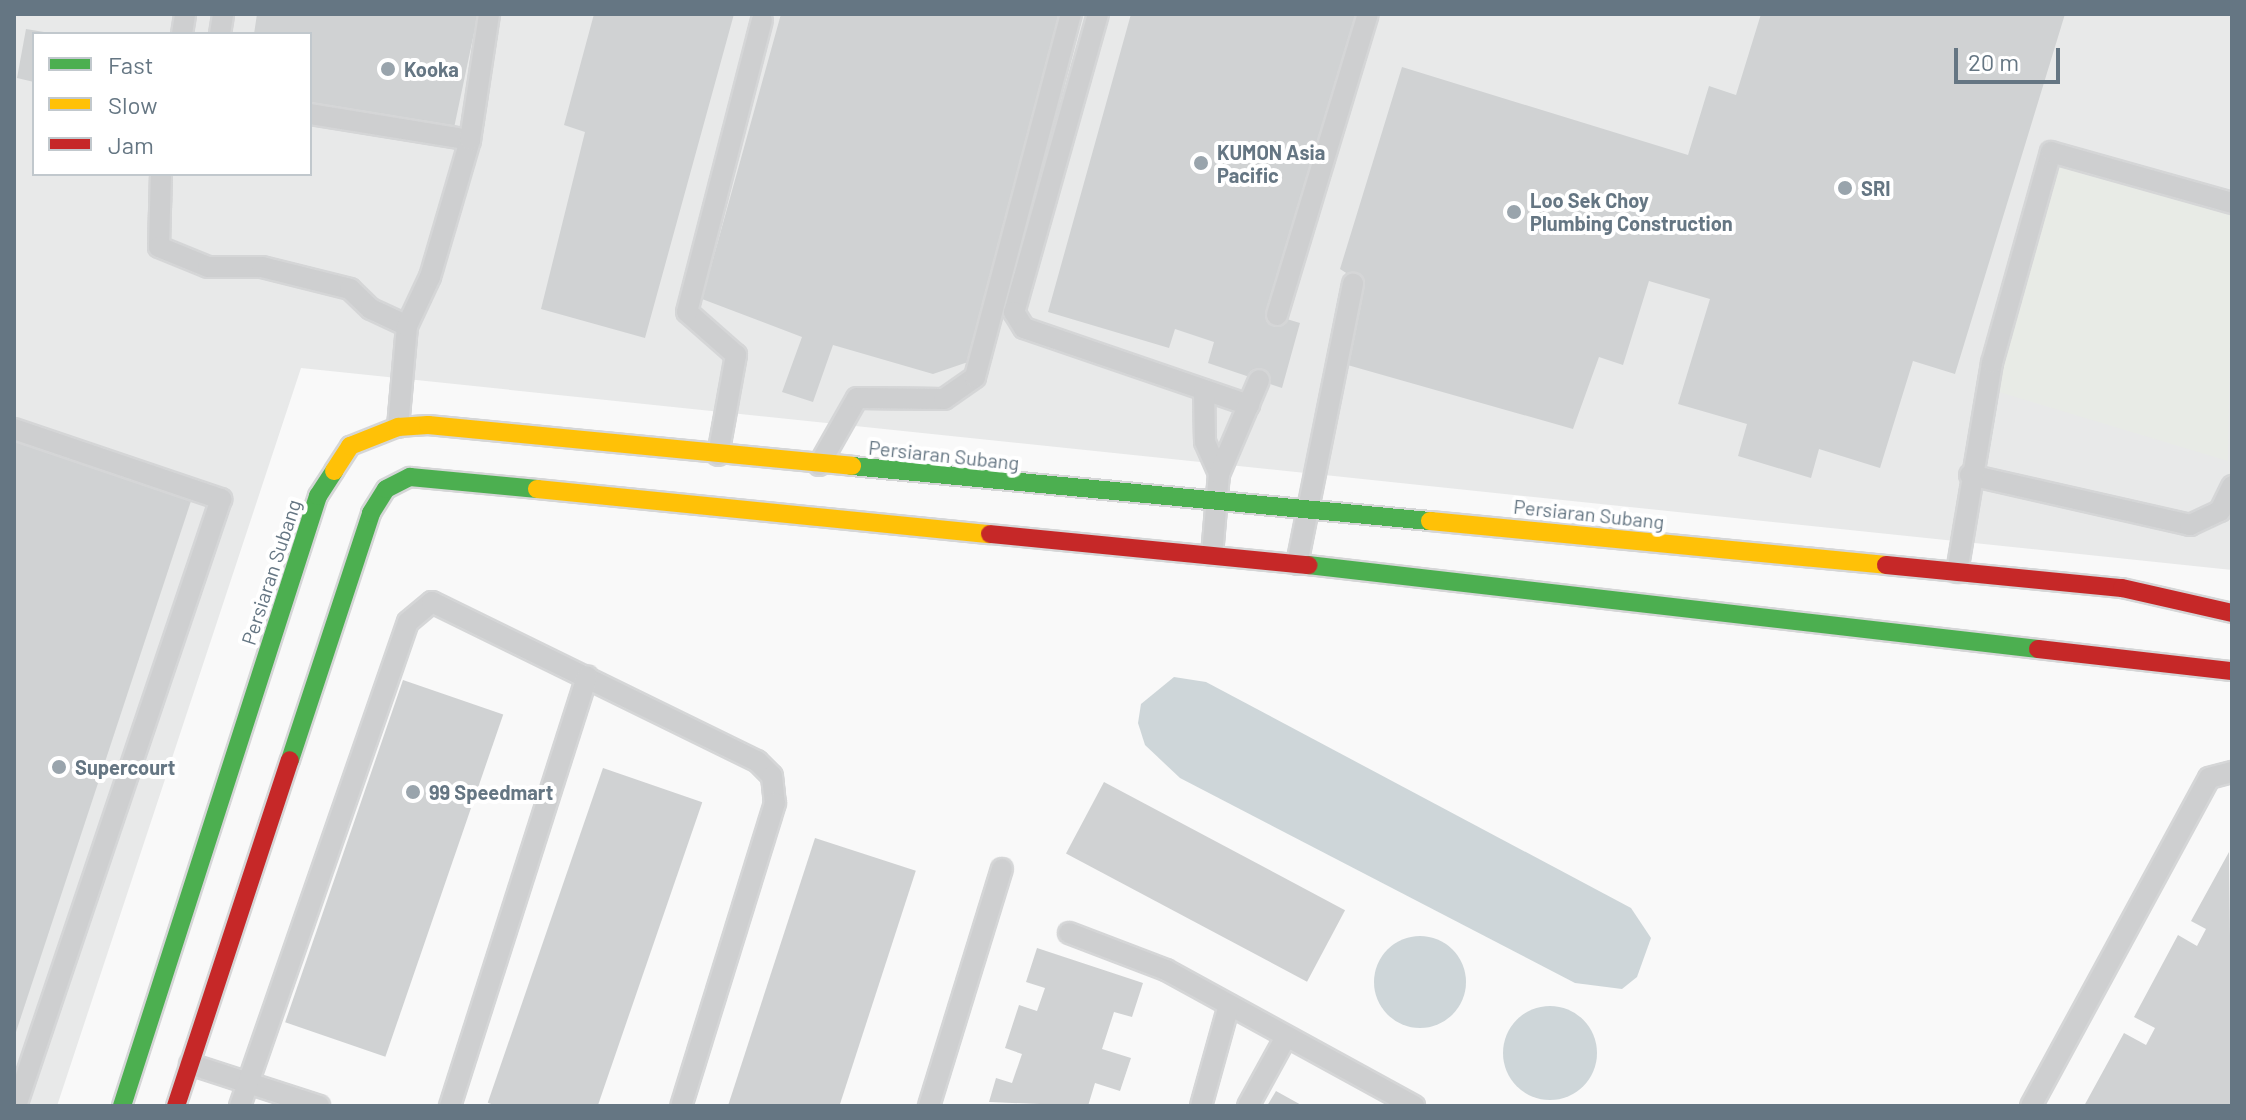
<!DOCTYPE html>
<style>
body{margin:0}
#map{position:relative;width:2246px;height:1120px;overflow:hidden;background:#f9f9f9;font-family:Barlow,sans-serif}
div>[style]{position:absolute}
.built>*{inset:0;background:#e8e9e9}
.green>*{inset:0;background:#e8ebe6}
.water>*{inset:0;background:#ced6d9}
.round{border-radius:50%}
.building>*{inset:0;background:#d0d2d3;transform-origin:0 0}
.roads{filter:drop-shadow(2px 0 #d5d6d7) drop-shadow(-2px 0 #d5d6d7) drop-shadow(0 2px #d5d6d7) drop-shadow(0 -2px #d5d6d7)}
.lane>*{height:20px;margin:-10px;padding:0 10px;transform-origin:10px;border-radius:10px;background:#cecfd0}
.fast>*{height:18px;margin:-9px;padding:0 9px;transform-origin:9px;border-radius:9px;background:#4caf50}
.slow>*{height:18px;margin:-9px;padding:0 9px;transform-origin:9px;border-radius:9px;background:#ffc107}
.jam>*{height:18px;margin:-9px;padding:0 9px;transform-origin:9px;border-radius:9px;background:#c62828}
.dots>*{width:22px;height:22px;translate:-50% -50%;box-sizing:border-box;border:4px solid #fff;border-radius:50%}
span{translate:-50% -50%;white-space:nowrap;text-align:center;line-height:1.15;-webkit-text-stroke:8px #fff;paint-order:stroke}
.poi-label{font-size:20px;color:#657683;font-weight:700}
.left{translate:0 -50%;text-align:left}
.street-label{font-size:20px;color:#657683}
.frame{position:absolute;inset:0;border:16px solid #657683;pointer-events:none}
.legend{position:absolute;left:32px;top:32px;width:280px;height:144px;box-sizing:border-box;background:#fff;border:2px solid #c1c8cd;margin:0;padding:10px 14px;list-style:none;font-size:24px;color:#657683}
.legend li{display:flex;align-items:center;gap:16px;height:40px}
.legend b{width:40px;border:2px solid #c1c8cd}
.scale{position:absolute;left:1954px;top:48px;width:106px;height:36px;box-sizing:border-box;border:4px solid #657683;border-top:0;padding-left:10px;font-size:24px;line-height:28px;white-space:nowrap;color:#657683;-webkit-text-stroke:6px #fff;paint-order:stroke}
</style>
<div id="map">
<div class="built">
<div style="clip-path:polygon(evenodd,14px 14px,2232px 14px,2232px 570px,301px 368px,57px 1106px,14px 1106px,14px 14px,34px 34px,310px 34px,310px 174px,34px 174px,34px 34px)"></div>
</div>
<div class="green">
<div style="clip-path:polygon(2057px 163px,2232px 215px,2228px 461px,1989px 389px)"></div>
</div>
<div class="water">
<div style="clip-path:polygon(1174px 677px,1206px 682px,1631px 908px,1651px 938px,1637px 977px,1622px 989px,1575px 983px,1180px 778px,1145px 745px,1138px 723px,1141px 704px)"></div>
<div class="round" style="left:1374px;top:936px;width:92px;height:92px"></div>
<div class="round" style="left:1503px;top:1006px;width:94px;height:94px"></div>
</div>
<div class="building">
<div style="clip-path:polygon(257px 14px,478px 14px,454px 128px,310px 104px,310px 34px,254px 34px)"></div>
<div style="clip-path:polygon(594px 14px,734px 14px,645px 338px,541px 309px,585px 132px,564px 125px)"></div>
<div style="clip-path:polygon(781px 14px,1063px 14px,968px 362px,933px 374px,833px 345px,813px 402px,782px 392px,802px 337px,702px 299px)"></div>
<div style="clip-path:polygon(1131px 14px,1356px 14px,1267px 313px,1300px 323px,1282px 388px,1208px 363px,1214px 342px,1175px 329px,1169px 348px,1048px 312px)"></div>
<div style="clip-path:polygon(1761px 14px,2065px 14px,1955px 374px,1913px 361px,1880px 468px,1819px 449px,1811px 478px,1738px 456px,1747px 424px,1678px 404px,1710px 299px,1649px 281px,1623px 365px,1599px 357px,1573px 429px,1344px 364px,1362px 283px,1340px 269px,1402px 67px,1688px 155px,1709px 86px,1736px 95px)"></div>
<div style="clip-path:polygon(26px 29px,44px 32px,34px 34px,34px 82px,17px 78px)"></div>
<div style="clip-path:polygon(14px 439px,192px 498px,15px 1035px,14px 1035px)"></div>
<div style="left:403px;top:680px;width:106px;height:362px;rotate:19deg"></div>
<div style="left:603px;top:768px;width:105px;height:354px;rotate:19deg"></div>
<div style="left:1104px;top:782px;width:273px;height:81px;rotate:28deg"></div>
<div style="left:815px;top:838px;width:106px;height:281px;rotate:18deg"></div>
<div style="clip-path:polygon(2229px 852px,2232px 1106px,2084px 1106px,2124px 1033px,2146px 1045px,2155px 1028px,2134px 1017px,2178px 935px,2197px 946px,2206px 929px,2191px 921px)"></div>
<div style="clip-path:polygon(1037px 948px,1143px 983px,1132px 1017px,1114px 1012px,1102px 1049px,1131px 1058px,1120px 1091px,1095px 1083px,1088px 1106px,989px 1102px,996px 1078px,1012px 1083px,1022px 1054px,1005px 1048px,1019px 1005px,1037px 1011px,1045px 988px,1026px 982px)"></div>
<div style="clip-path:polygon(1276px 1091px,1303px 1106px,1267px 1106px)"></div>
</div>
<div class="roads">
<div class="lane">
<div style="left:1098px;top:14px;width:310px;rotate:105.7deg"></div>
<div style="left:1014px;top:312px;width:19px;rotate:58deg"></div>
<div style="left:1024px;top:328px;width:238px;rotate:18.9deg"></div>
<div style="left:182px;top:34px;width:20px;rotate:-81deg"></div>
<div style="left:220px;top:34px;width:20px;rotate:-81deg"></div>
<div style="left:310px;top:114px;width:162px;rotate:9.2deg"></div>
<div style="left:161px;top:174px;width:73px;rotate:91.6deg"></div>
<div style="left:159px;top:247px;width:53px;rotate:22.2deg"></div>
<div style="left:208px;top:267px;width:54px"></div>
<div style="left:262px;top:267px;width:91px;rotate:14deg"></div>
<div style="left:350px;top:289px;width:29px;rotate:44deg"></div>
<div style="left:371px;top:309px;width:40px;rotate:25deg"></div>
<div style="left:1277px;top:315px;width:314px;rotate:-73.2deg"></div>
<div style="left:1204px;top:390px;width:52px;rotate:88.9deg"></div>
<div style="left:1205px;top:442px;width:35px;rotate:66deg"></div>
<div style="left:398px;top:427px;width:101px;rotate:-84.9deg"></div>
<div style="left:407px;top:326px;width:54px;rotate:-64.9deg"></div>
<div style="left:430px;top:277px;width:143px;rotate:-73.7deg"></div>
<div style="left:470px;top:140px;width:127px;rotate:-81.4deg"></div>
<div style="left:14px;top:429px;width:219px;rotate:18.7deg"></div>
<div style="left:221px;top:499px;width:641px;rotate:108.66deg"></div>
<div style="left:718px;top:455px;width:102px;rotate:-79.8deg"></div>
<div style="left:736px;top:355px;width:65px;rotate:-138.7deg"></div>
<div style="left:687px;top:312px;width:301px;rotate:-75.6deg"></div>
<div style="left:819px;top:465px;width:77px;rotate:-60.4deg"></div>
<div style="left:857px;top:398px;width:87px;rotate:0.7deg"></div>
<div style="left:944px;top:399px;width:38px;rotate:-35deg"></div>
<div style="left:975px;top:377px;width:375px;rotate:-75.2deg"></div>
<div style="left:1970px;top:475px;width:226px;rotate:12.8deg"></div>
<div style="left:2190px;top:525px;width:33px;rotate:-25deg"></div>
<div style="left:2220px;top:511px;width:28px;rotate:-64deg"></div>
<div style="left:1212px;top:555px;width:81px;rotate:-85.1deg"></div>
<div style="left:1219px;top:474px;width:102px;rotate:-66.9deg"></div>
<div style="left:1297px;top:564px;width:286px;rotate:-78.7deg"></div>
<div style="left:1957px;top:572px;width:212px;rotate:-80.5deg"></div>
<div style="left:1992px;top:363px;width:219px;rotate:-74.4deg"></div>
<div style="left:2051px;top:152px;width:188px;rotate:15.7deg"></div>
<div style="left:1069px;top:933px;width:104px;rotate:20.9deg"></div>
<div style="left:1166px;top:970px;width:283px;rotate:28.7deg"></div>
<div style="left:190px;top:1064px;width:136px;rotate:18deg"></div>
<div style="left:240px;top:1106px;width:512px;rotate:-70.86deg"></div>
<div style="left:408px;top:622px;width:31px;rotate:-40deg"></div>
<div style="left:432px;top:602px;width:362px;rotate:26.1deg"></div>
<div style="left:757px;top:761px;width:21px;rotate:45deg"></div>
<div style="left:772px;top:776px;width:27px;rotate:84deg"></div>
<div style="left:775px;top:803px;width:317px;rotate:107.2deg"></div>
<div style="left:450px;top:1106px;width:451px;rotate:-72.3deg"></div>
<div style="left:929px;top:1106px;width:248px;rotate:-72.9deg"></div>
<div style="left:1201px;top:1106px;width:105px;rotate:-74.5deg"></div>
<div style="left:1248px;top:1106px;width:79px;rotate:-61.2deg"></div>
<div style="left:2031px;top:1106px;width:373px;rotate:-61.5deg"></div>
<div style="left:2209px;top:778px;width:24px;rotate:-15deg"></div>
</div>
<div class="fast">
<div style="left:852px;top:466px;width:581px;rotate:5.44deg"></div>
<div style="left:1308px;top:565px;width:735px;rotate:6.56deg"></div>
<div style="left:290px;top:760px;width:260px;rotate:-71.8deg"></div>
<div style="left:371px;top:513px;width:28px;rotate:-58deg"></div>
<div style="left:386px;top:489px;width:27px;rotate:-27deg"></div>
<div style="left:410px;top:477px;width:128px;rotate:5.4deg"></div>
<div style="left:122px;top:1106px;width:641px;rotate:-72.19deg"></div>
<div style="left:318px;top:496px;width:30px;rotate:-57deg"></div>
</div>
<div class="slow">
<div style="left:334px;top:471px;width:30px;rotate:-57deg"></div>
<div style="left:350px;top:446px;width:52px;rotate:-21.6deg"></div>
<div style="left:398px;top:427px;width:30px;rotate:-4deg"></div>
<div style="left:428px;top:425px;width:426px;rotate:5.5deg"></div>
<div style="left:537px;top:489px;width:455px;rotate:5.7deg"></div>
<div style="left:1430px;top:521px;width:458px;rotate:5.5deg"></div>
</div>
<div class="jam">
<div style="left:990px;top:534px;width:320px;rotate:5.6deg"></div>
<div style="left:1886px;top:565px;width:237px;rotate:5.6deg"></div>
<div style="left:2122px;top:588px;width:113px;rotate:12.8deg"></div>
<div style="left:2038px;top:649px;width:195px;rotate:6.5deg"></div>
<div style="left:176px;top:1106px;width:364px;rotate:-71.8deg"></div>
</div>
</div>
<div class="dots">
<div style="left:388px;top:69px;background:#99a4ac"></div>
<div style="left:1201px;top:163px;background:#99a4ac"></div>
<div style="left:1845px;top:188px;background:#99a4ac"></div>
<div style="left:1514px;top:212px;background:#99a4ac"></div>
<div style="left:59px;top:767px;background:#99a4ac"></div>
<div style="left:413px;top:792px;background:#99a4ac"></div>
</div>
<div class="poi-label">
<span class="left" style="left:404px;top:69px">Kooka</span>
<span class="left" style="left:1217px;top:164px">KUMON Asia<br>Pacific</span>
<span class="left" style="left:1861px;top:188px">SRI</span>
<span class="left" style="left:1530px;top:212px">Loo Sek Choy<br>Plumbing Construction</span>
<span class="left" style="left:75px;top:767px">Supercourt</span>
<span class="left" style="left:429px;top:792px">99 Speedmart</span>
</div>
<div class="street-label">
<span style="left:944px;top:455px;rotate:6deg">Persiaran Subang</span>
<span style="left:1589px;top:514px;rotate:6deg">Persiaran Subang</span>
<span style="left:271px;top:572px;rotate:-72deg">Persiaran Subang</span>
</div>
<div class="frame"></div>
<ul class="legend">
<li><b style="height:10px;background:#4caf50"></b>Fast</li>
<li><b style="height:10px;background:#ffc107"></b>Slow</li>
<li><b style="height:10px;background:#c62828"></b>Jam</li>
</ul>
<div class="scale">20 m</div>
</div>
